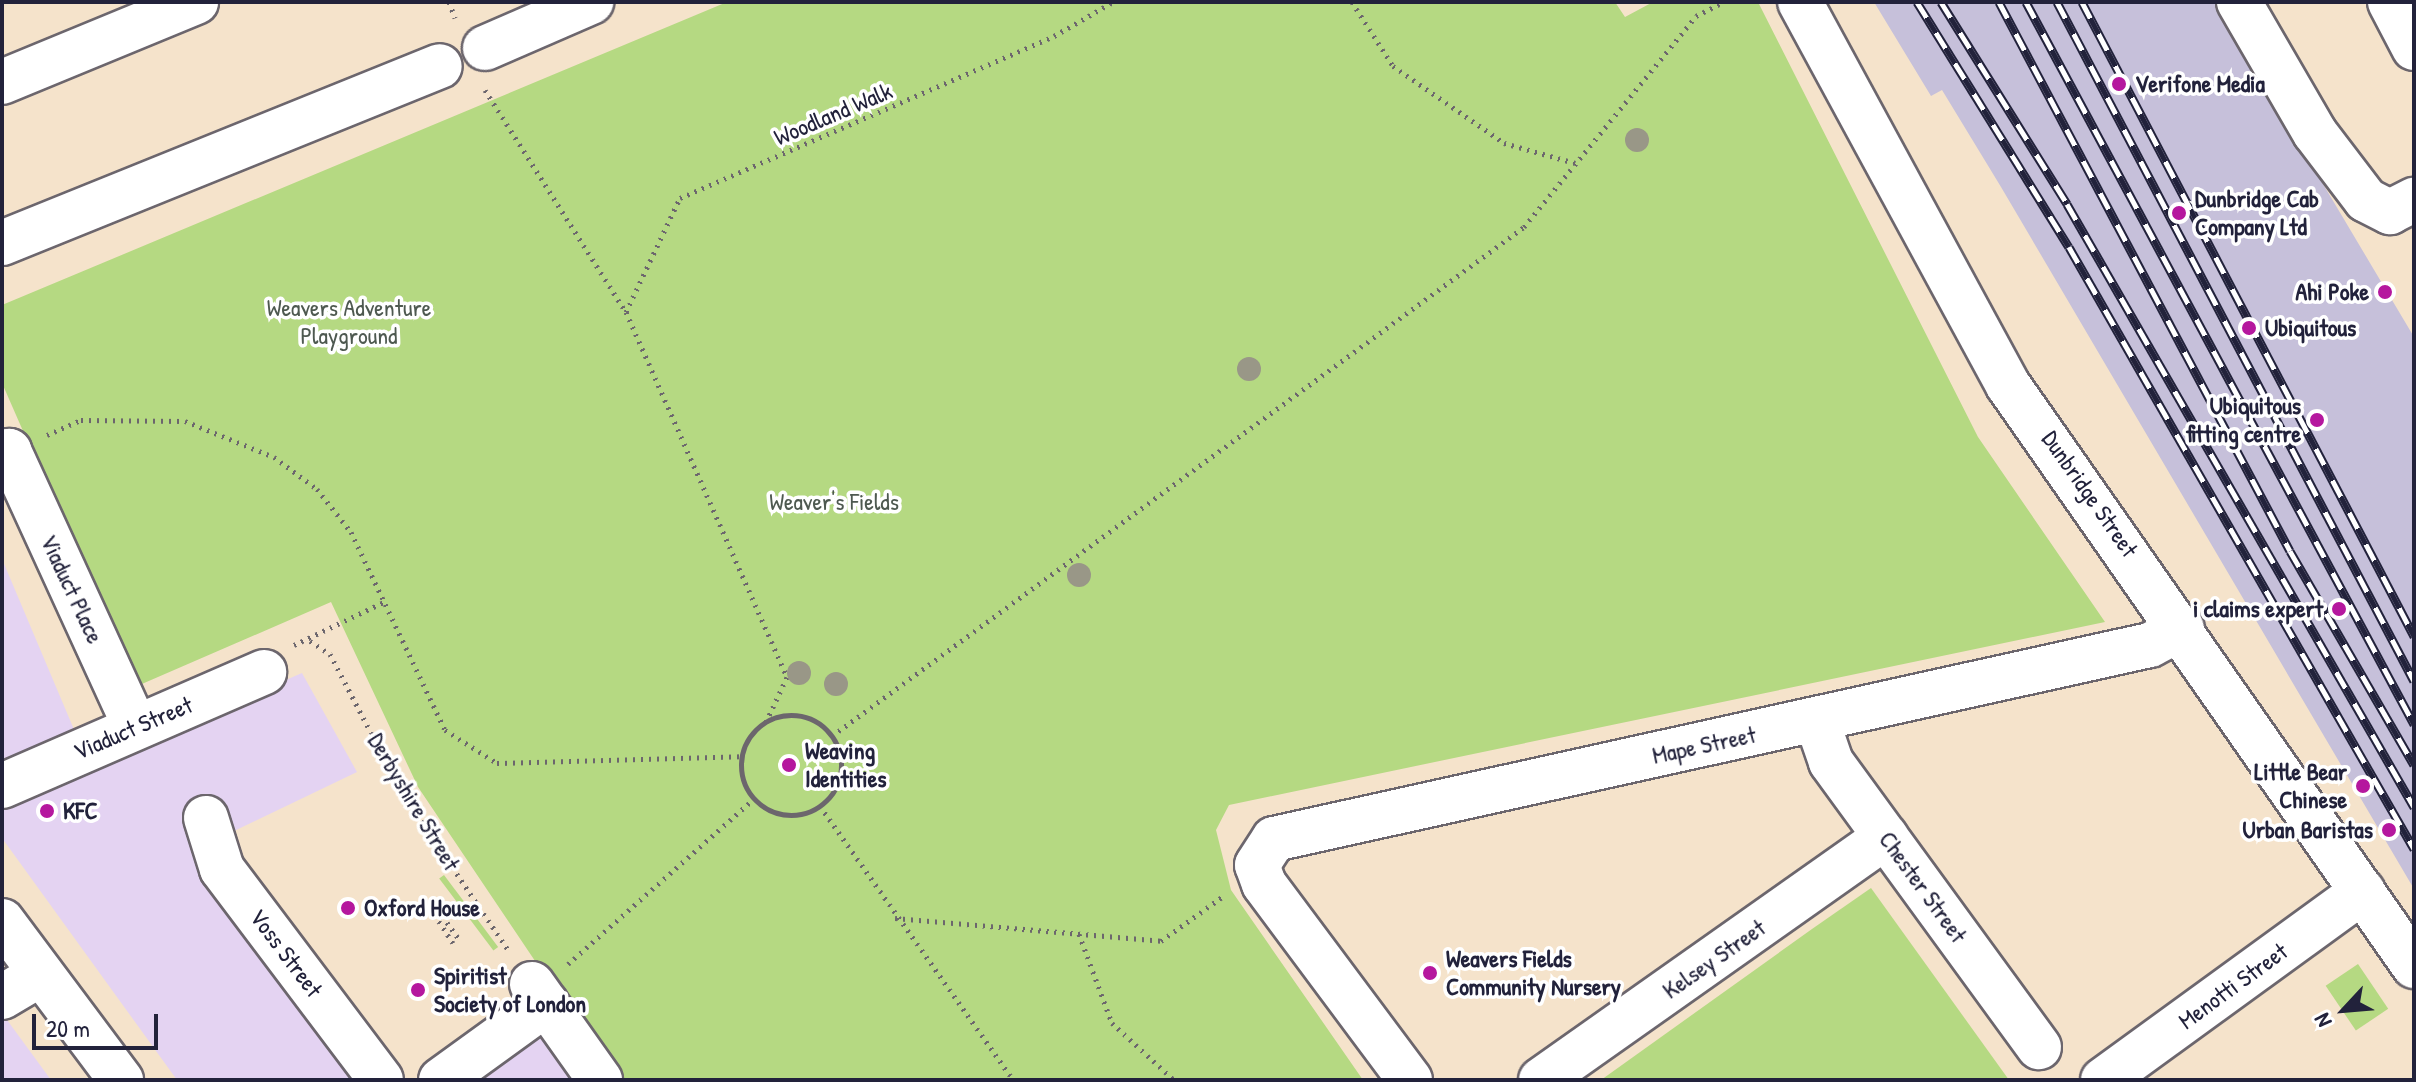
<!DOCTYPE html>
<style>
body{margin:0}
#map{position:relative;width:2416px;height:1082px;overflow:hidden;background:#f5e3cb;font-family:"Patrick Hand",sans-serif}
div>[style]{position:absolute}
.built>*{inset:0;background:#e4d3f2}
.industrial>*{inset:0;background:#c6c0da}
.green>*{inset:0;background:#b5d982;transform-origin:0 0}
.path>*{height:5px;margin-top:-2.5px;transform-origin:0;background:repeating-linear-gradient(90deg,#6c666d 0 2px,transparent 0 8px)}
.path>.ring{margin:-2.5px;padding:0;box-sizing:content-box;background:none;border:5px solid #6c666d;border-radius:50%}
.roads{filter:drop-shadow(2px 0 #6c666d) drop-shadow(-2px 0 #6c666d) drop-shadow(0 2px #6c666d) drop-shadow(0 -2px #6c666d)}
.minor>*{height:44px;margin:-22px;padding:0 22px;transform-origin:22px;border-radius:22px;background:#fff}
.major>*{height:44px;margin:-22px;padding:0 22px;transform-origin:22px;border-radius:22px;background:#fff}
.rail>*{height:9px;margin-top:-4.5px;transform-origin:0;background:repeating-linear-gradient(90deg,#fff 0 18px,#22223b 0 36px);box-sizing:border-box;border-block:2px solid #22223b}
.trees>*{width:24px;height:24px;margin:-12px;border-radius:50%;background:#999787}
.dots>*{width:22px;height:22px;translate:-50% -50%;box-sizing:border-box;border:4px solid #fff;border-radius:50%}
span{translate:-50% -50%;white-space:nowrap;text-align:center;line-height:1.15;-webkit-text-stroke:7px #fff;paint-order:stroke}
.poi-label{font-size:24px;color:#22223b;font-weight:700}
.left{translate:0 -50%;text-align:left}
.right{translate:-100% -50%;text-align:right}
.street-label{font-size:24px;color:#22223b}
.park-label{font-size:24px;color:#4e5950}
.frame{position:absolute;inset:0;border:4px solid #22223b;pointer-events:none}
.north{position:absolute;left:2304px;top:970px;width:80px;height:80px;-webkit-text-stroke:6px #fff;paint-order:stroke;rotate:244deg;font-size:22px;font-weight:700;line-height:32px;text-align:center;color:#22223b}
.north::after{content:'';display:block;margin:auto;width:28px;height:36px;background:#22223b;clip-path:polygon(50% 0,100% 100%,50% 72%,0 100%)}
.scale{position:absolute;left:32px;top:1014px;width:126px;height:36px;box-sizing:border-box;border:4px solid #22223b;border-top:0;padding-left:10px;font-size:24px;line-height:28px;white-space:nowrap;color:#22223b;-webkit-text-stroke:6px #fff;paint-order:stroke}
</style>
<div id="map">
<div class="built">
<div style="clip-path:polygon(2px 559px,89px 765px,302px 673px,357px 772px,209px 843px,374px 1080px,177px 1080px,2px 838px)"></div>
<div style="clip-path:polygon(2px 1013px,51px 1080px,2px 1080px)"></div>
<div style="clip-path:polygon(547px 1032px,580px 1080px,482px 1080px)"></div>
</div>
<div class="industrial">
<div style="clip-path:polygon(1874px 2px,2214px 2px,2254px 68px,2414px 337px,2414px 889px,2001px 187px,1942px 90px,1931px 96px)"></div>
</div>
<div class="green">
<div style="clip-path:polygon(727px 2px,1615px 2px,1625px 17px,1653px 2px,1758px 2px,1978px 437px,2105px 622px,1229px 805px,1216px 830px,1231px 890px,1363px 1080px,615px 1080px,418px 787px,331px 602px,128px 690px,22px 446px,23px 431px,2px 383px,2px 305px)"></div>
<div style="left:444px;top:875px;width:90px;height:6px;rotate:53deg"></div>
<div style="clip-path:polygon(1871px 888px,2009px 1080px,1601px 1080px,1812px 929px)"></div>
<div style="left:2358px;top:964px;width:54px;height:39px;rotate:56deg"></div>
</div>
<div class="path">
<div style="left:449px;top:2px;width:17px;rotate:69deg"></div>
<div style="left:1352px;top:2px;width:76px;rotate:57.4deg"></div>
<div style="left:1393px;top:66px;width:135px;rotate:34.7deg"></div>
<div style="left:1504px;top:143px;width:74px;rotate:15.7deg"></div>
<div style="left:485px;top:90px;width:263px;rotate:57.6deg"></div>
<div style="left:626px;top:312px;width:399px;rotate:66.2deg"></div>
<div style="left:787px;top:677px;width:50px;rotate:115deg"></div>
<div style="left:626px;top:312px;width:126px;rotate:-64.7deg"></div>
<div style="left:680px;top:198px;width:408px;rotate:-23.4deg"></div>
<div style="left:1054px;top:36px;width:68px;rotate:-30deg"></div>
<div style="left:47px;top:435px;width:37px;rotate:-24deg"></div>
<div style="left:81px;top:420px;width:104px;rotate:0.6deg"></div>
<div style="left:185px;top:421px;width:96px;rotate:22deg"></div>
<div style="left:274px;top:457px;width:54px;rotate:36.7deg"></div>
<div style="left:317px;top:489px;width:55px;rotate:51.7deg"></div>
<div style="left:351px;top:532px;width:219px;rotate:64.6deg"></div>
<div style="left:445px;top:730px;width:62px;rotate:32.4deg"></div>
<div style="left:497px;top:763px;width:245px;rotate:-1.6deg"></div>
<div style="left:310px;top:641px;width:24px;rotate:33deg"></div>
<div style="left:330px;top:654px;width:158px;rotate:62.5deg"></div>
<div style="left:403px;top:794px;width:189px;rotate:56deg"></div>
<div style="left:294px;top:645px;width:102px;rotate:-25.6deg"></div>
<div class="ring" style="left:741px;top:715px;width:95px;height:95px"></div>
<div style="left:832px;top:736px;width:859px;rotate:-36.34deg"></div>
<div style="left:1524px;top:227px;width:272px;rotate:-50.8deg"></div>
<div style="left:1696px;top:16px;width:30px;rotate:-27deg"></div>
<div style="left:820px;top:806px;width:335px;rotate:54.8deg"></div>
<div style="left:895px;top:918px;width:267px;rotate:4.9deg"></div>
<div style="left:1161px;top:941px;width:75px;rotate:-35.8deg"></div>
<div style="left:1079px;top:934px;width:95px;rotate:69.7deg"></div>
<div style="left:1112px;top:1023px;width:84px;rotate:42.6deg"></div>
<div style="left:453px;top:943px;width:44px;rotate:-123deg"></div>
<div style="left:429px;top:906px;width:5px;rotate:-37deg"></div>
<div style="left:433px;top:903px;width:44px;rotate:54.2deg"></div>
<div style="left:568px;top:964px;width:249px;rotate:-41.6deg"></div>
</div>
<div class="roads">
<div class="minor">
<div style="left:2239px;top:2px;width:151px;rotate:59.9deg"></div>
<div style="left:2315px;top:133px;width:84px;rotate:52.7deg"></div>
<div style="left:2366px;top:200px;width:27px;rotate:27deg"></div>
<div style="left:2390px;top:212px;width:27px;rotate:-27deg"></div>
<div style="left:2390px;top:2px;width:52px;rotate:62.4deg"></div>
<div style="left:485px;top:48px;width:116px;rotate:-23.5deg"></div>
<div style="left:2px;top:82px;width:210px;rotate:-22.4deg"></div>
<div style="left:2px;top:243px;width:472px;rotate:-22deg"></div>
<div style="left:2px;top:454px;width:8px;rotate:-23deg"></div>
<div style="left:9px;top:451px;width:302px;rotate:65.4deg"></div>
<div style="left:1817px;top:721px;width:43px;rotate:71.1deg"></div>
<div style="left:1831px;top:762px;width:353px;rotate:53.9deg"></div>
<div style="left:2px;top:786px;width:286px;rotate:-23.5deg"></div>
<div style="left:206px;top:818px;width:53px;rotate:72.6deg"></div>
<div style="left:222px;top:869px;width:264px;rotate:53deg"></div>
<div style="left:532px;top:984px;width:118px;rotate:54.7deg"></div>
<div style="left:2px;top:997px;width:45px;rotate:-30.5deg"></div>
<div style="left:441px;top:1080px;width:130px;rotate:-35.9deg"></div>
<div style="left:1410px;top:1080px;width:244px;rotate:-126.7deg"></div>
<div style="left:1264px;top:884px;width:20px;rotate:-110deg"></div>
<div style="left:1257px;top:865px;width:31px;rotate:-57deg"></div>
<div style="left:1274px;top:839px;width:897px;rotate:-12.49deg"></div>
<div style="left:2150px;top:645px;width:36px;rotate:-28deg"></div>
<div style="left:1541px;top:1080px;width:422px;rotate:-35.2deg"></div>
<div style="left:2103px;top:1080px;width:321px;rotate:-36deg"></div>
</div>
<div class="major">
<div style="left:1800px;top:2px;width:436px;rotate:61.5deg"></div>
<div style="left:2008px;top:385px;width:709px;rotate:55.05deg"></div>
<div style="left:2px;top:921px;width:199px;rotate:53.2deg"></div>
</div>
</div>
<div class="rail">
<div style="left:1917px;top:2px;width:288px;rotate:58.2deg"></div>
<div style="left:2069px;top:247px;width:694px;rotate:60.18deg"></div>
<div style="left:1941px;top:2px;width:238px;rotate:58deg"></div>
<div style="left:2067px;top:204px;width:696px;rotate:60.08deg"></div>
<div style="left:1999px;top:2px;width:621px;rotate:62.07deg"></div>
<div style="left:2290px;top:551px;width:247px;rotate:59.9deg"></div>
<div style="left:2026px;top:2px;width:820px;rotate:61.75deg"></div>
<div style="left:2057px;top:2px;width:767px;rotate:62.27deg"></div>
<div style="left:2082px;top:2px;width:716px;rotate:62.36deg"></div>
</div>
<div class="trees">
<div style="left:1637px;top:140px"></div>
<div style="left:1249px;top:369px"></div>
<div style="left:1079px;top:575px"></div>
<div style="left:799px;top:673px"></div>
<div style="left:836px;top:684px"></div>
</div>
<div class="dots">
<div style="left:2119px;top:84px;background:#b5179e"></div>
<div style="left:2179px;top:213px;background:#b5179e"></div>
<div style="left:2385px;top:292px;background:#b5179e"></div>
<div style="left:2249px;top:328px;background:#b5179e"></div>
<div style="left:2317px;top:420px;background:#b5179e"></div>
<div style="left:2339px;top:609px;background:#b5179e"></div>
<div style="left:789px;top:765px;background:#b5179e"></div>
<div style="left:2363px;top:786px;background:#b5179e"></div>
<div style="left:47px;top:811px;background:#b5179e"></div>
<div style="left:2389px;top:830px;background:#b5179e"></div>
<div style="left:348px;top:908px;background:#b5179e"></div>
<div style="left:1430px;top:973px;background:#b5179e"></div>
<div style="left:418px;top:990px;background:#b5179e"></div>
</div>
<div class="poi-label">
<span class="left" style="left:2135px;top:84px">Verifone Media</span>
<span class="left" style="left:2195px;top:213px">Dunbridge Cab<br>Company Ltd</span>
<span class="right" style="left:2369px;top:292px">Ahi Poke</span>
<span class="left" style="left:2265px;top:328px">Ubiquitous</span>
<span class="right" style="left:2301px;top:420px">Ubiquitous<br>fitting centre</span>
<span class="right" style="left:2323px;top:609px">i claims expert</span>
<span class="left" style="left:805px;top:765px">Weaving<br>Identities</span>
<span class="right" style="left:2347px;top:786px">Little Bear<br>Chinese</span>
<span class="left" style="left:63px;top:811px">KFC</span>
<span class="right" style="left:2373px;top:830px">Urban Baristas</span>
<span class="left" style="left:364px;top:908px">Oxford House</span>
<span class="left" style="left:1446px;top:973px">Weavers Fields<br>Community Nursery</span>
<span class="left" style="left:434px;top:990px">Spiritist<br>Society of London</span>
</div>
<div class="street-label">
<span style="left:833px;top:114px;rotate:-23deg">Woodland Walk</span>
<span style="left:2090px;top:494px;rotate:55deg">Dunbridge Street</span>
<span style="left:72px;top:589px;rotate:65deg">Viaduct Place</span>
<span style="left:133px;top:728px;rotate:-23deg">Viaduct Street</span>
<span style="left:1704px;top:745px;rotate:-12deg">Mape Street</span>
<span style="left:414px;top:802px;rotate:59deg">Derbyshire Street</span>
<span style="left:1923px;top:887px;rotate:54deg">Chester Street</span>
<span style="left:286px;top:953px;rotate:53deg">Voss Street</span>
<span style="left:1714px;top:959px;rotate:-35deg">Kelsey Street</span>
<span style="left:2233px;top:986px;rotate:-36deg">Menotti Street</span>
</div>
<div class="park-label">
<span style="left:349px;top:322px">Weavers Adventure<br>Playground</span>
<span style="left:834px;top:502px">Weaver's Fields</span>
</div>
<div class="frame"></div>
<div class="north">N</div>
<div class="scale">20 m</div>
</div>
